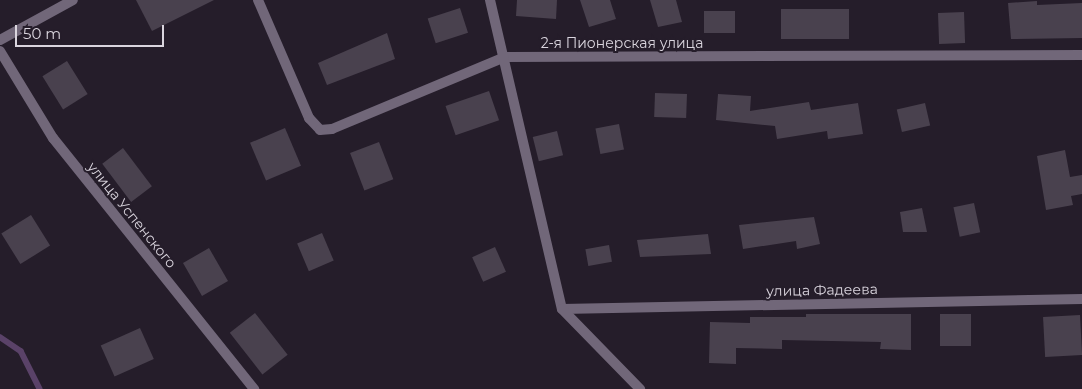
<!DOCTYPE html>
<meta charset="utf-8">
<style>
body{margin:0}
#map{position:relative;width:1082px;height:389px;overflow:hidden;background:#251d2a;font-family:Montserrat,sans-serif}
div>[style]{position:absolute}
.stream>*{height:5.5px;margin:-2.75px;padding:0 2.75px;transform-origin:2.75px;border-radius:2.75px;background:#5a4268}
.building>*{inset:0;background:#49414e;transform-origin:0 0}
.minor>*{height:10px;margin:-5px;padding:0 5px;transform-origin:5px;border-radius:5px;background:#716779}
span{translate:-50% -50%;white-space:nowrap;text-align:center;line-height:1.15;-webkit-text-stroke:4px #251d2a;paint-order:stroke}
.street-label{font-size:14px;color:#dad5de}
.scale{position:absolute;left:15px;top:25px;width:149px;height:22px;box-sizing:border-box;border:2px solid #dad5de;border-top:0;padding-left:6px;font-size:15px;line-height:18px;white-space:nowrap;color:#dad5de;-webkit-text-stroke:4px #251d2a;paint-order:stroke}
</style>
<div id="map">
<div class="stream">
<div style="left:0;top:337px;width:25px;rotate:34deg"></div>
<div style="left:21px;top:351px;width:42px;rotate:63.4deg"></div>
</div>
<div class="building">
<div style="clip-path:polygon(136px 0,214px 0,152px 31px)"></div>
<div style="clip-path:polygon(517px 0,557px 0,556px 19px,516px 16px)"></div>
<div style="clip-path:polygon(580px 0,610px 0,616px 19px,589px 27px)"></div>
<div style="clip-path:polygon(650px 0,676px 0,682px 22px,658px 27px)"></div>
<div style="clip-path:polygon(1037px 1px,1037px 5px,1082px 3px,1082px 38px,1011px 39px,1008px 3px)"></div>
<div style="left:460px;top:8px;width:26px;height:34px;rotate:72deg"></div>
<div style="left:781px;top:9px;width:68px;height:30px"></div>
<div style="left:704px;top:11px;width:31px;height:22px"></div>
<div style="left:964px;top:12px;width:31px;height:26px;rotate:88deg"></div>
<div style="clip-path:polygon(387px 33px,395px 59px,327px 85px,318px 63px)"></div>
<div style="left:67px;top:61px;width:39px;height:29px;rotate:58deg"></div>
<div style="left:489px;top:91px;width:31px;height:46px;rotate:71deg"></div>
<div style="left:655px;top:93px;width:32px;height:24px;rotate:2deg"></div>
<div style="clip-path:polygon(718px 94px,751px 96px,750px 111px,809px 102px,811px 110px,858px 103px,863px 134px,828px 139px,827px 131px,777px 139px,775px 126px,716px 120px)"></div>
<div style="left:925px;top:103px;width:23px;height:29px;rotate:77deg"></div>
<div style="left:619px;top:124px;width:26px;height:24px;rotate:79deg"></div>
<div style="left:285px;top:128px;width:41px;height:38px;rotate:67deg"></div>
<div style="left:557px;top:131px;width:25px;height:25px;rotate:76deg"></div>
<div style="left:379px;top:142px;width:40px;height:31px;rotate:69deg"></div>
<div style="left:123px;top:148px;width:48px;height:26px;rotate:53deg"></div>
<div style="clip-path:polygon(1065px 150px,1070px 177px,1082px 175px,1082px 194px,1071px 196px,1073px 205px,1046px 210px,1037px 156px)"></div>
<div style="left:974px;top:203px;width:30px;height:21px;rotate:78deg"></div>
<div style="clip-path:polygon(922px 208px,927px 232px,903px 232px,900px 212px)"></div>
<div style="left:31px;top:215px;width:36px;height:35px;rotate:58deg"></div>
<div style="clip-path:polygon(814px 217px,820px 244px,797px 249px,796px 241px,743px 249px,739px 225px)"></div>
<div style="left:322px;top:233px;width:30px;height:27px;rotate:67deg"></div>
<div style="clip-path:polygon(708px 234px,711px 254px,640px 257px,637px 240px)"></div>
<div style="left:609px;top:245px;width:17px;height:24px;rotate:80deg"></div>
<div style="left:495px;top:247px;width:27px;height:25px;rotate:66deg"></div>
<div style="left:209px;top:248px;width:38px;height:30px;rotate:60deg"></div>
<div style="left:255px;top:313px;width:53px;height:32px;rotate:52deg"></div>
<div style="clip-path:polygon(806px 314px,911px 314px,911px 350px,880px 349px,881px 342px,782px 340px,782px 349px,736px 348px,736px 364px,709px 363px,710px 322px,750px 323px,750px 317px,806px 317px)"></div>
<div style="left:940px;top:314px;width:31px;height:32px"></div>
<div style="left:1080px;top:315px;width:40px;height:37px;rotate:87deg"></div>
<div style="left:140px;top:328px;width:34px;height:43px;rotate:66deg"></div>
</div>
<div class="minor">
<div style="left:258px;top:0;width:129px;rotate:66.6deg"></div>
<div style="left:309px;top:118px;width:16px;rotate:47deg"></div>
<div style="left:320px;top:130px;width:12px;rotate:-5deg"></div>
<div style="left:332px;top:129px;width:187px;rotate:-22.6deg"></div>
<div style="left:505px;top:57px;width:577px;rotate:-0.2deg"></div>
<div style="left:490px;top:0;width:317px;rotate:76.9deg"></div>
<div style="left:0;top:40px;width:83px;rotate:-28.7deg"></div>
<div style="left:0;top:51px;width:102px;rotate:58.7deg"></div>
<div style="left:53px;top:138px;width:322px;rotate:51.3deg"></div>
<div style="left:562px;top:309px;width:520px;rotate:-1.1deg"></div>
<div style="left:562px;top:309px;width:112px;rotate:45.7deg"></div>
</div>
<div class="street-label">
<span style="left:622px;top:43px">2-я Пионерская улица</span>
<span style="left:132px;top:215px;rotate:51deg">улица Успенского</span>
<span style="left:822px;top:290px;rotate:-1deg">улица Фадеева</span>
</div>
<div class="scale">50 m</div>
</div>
